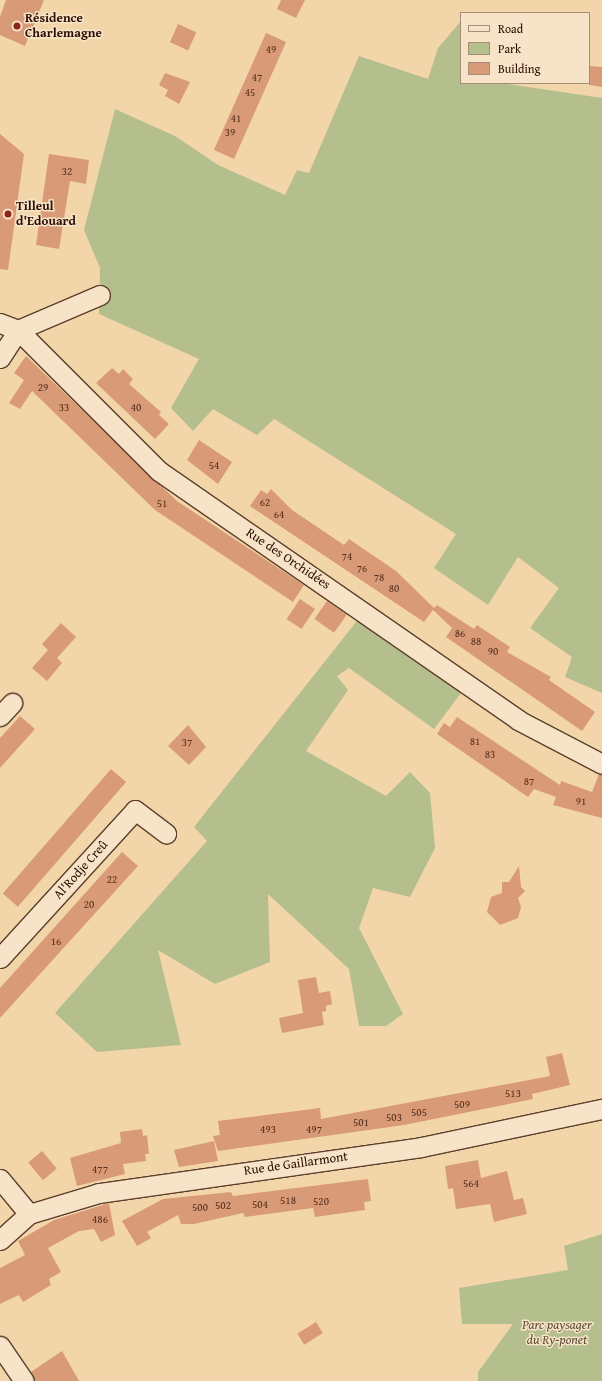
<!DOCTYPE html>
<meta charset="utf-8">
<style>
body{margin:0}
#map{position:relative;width:602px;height:1381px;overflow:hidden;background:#f2d6aa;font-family:"Gentium Book Plus",serif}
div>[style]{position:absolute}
.green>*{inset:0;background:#b4bf8d}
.building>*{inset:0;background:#d99a77;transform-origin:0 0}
.roads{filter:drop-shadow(1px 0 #5c3f2b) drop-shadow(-1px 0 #5c3f2b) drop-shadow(0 1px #5c3f2b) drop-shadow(0 -1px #5c3f2b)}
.minor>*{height:19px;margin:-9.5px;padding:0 9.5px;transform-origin:9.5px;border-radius:9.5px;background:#f7e4c8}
.dots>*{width:11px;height:11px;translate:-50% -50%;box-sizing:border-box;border:2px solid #f7e4c8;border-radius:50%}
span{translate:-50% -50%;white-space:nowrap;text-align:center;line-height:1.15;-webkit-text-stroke:3px #f7e4c8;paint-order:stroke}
.number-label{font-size:11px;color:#56301e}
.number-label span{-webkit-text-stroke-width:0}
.poi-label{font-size:13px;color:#2a0d01;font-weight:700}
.left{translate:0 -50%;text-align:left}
.street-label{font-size:13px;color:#2a0d01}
.park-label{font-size:13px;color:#5a4b32;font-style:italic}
.legend{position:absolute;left:460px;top:12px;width:130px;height:72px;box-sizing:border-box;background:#f7e4c8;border:1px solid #a58e78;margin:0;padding:5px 7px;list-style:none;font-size:12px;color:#2a0d01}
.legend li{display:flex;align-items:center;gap:8px;height:20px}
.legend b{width:20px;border:1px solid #a58e78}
</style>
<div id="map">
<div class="green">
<div style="clip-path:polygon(461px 21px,461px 83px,502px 83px,602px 98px,602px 693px,565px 677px,572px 657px,530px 628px,559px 588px,518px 557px,488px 605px,434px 568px,456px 534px,274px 419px,257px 435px,213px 409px,193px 431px,171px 408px,199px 359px,99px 314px,100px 268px,84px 230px,115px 109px,175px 136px,218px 165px,285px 195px,297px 170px,309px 173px,359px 56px,428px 79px,438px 48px)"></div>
<div style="clip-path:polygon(360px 617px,464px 689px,434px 729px,349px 668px,337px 676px,348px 690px,306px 751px,386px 796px,410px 772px,430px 793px,435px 848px,410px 897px,373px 888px,359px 928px,403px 1014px,386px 1026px,359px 1026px,349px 969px,268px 894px,270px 962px,215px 984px,158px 950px,181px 1045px,97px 1052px,55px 1013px,207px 841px,194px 827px)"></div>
<div style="clip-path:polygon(602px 1234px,602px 1381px,478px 1381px,478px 1372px,513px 1324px,462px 1324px,459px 1288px,568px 1270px,564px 1246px)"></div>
</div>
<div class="building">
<div style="clip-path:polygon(6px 0,44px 0,25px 46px,0 35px,0 17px)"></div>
<div style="clip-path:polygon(281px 0,305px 0,296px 18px,277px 9px)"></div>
<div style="left:178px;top:24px;width:20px;height:20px;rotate:24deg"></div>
<div style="left:266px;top:33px;width:22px;height:128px;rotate:24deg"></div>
<div style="clip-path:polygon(589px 66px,602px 67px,602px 87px,589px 85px)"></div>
<div style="clip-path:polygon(165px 73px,190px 82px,179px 104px,165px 96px,168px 90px,159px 85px)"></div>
<div style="clip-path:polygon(0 134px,24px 154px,8px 270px,0 269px)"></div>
<div style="clip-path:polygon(49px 154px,89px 160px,86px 184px,70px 181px,59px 249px,36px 245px)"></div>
<div style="clip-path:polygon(26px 356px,177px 501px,304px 585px,293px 602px,155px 510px,32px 391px,20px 409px,9px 403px,24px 380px,14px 373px)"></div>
<div style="clip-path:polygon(112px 368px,119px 374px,123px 369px,133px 379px,129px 384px,161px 412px,159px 415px,169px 424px,155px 439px,96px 383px)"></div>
<div style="clip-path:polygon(199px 440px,232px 462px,218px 484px,187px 460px)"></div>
<div style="clip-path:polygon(271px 489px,292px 510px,344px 545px,349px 539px,396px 571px,434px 608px,437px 605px,474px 629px,477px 625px,510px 647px,507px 652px,551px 677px,549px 680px,595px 712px,582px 731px,446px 637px,452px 628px,433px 610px,424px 622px,250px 506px,261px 490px,267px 494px)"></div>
<div style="left:300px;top:599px;width:18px;height:24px;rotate:34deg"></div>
<div style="left:327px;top:601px;width:24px;height:22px;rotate:35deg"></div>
<div style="clip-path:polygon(61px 623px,76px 637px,57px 658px,62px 663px,47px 681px,32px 668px,48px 650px,42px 644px)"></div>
<div style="clip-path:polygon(20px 716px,35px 729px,0 768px,0 738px)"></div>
<div style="clip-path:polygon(457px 717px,560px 785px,561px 781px,592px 792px,599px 774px,602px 775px,602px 818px,553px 805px,556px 797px,534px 789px,528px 797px,437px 734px,444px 723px,450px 727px)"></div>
<div style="clip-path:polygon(188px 725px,206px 747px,189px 765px,168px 746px)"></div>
<div style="left:111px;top:769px;width:20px;height:165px;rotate:41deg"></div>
<div style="clip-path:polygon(122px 852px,138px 866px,0 1018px,0 988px)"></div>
<div style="clip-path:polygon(519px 866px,521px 887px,525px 891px,518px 898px,521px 907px,518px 918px,500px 925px,487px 912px,491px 897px,502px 893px,502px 882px,509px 882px)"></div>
<div style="clip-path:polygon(316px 977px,319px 993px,330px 991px,332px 1004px,326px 1006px,326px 1011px,322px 1012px,324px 1025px,282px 1033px,279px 1018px,303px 1013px,298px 980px)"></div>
<div style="clip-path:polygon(562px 1053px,570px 1085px,532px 1094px,533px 1099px,404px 1125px,218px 1151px,213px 1136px,220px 1135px,218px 1121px,320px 1108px,321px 1119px,550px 1076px,546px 1057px)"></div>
<div style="clip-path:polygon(142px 1129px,143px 1136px,147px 1135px,149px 1154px,145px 1154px,146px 1161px,123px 1164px,125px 1174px,77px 1186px,70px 1158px,121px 1143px,120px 1132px)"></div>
<div style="clip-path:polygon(214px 1141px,218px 1161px,179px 1167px,174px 1150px)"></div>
<div style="left:42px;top:1151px;width:23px;height:18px;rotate:50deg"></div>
<div style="clip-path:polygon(478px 1160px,481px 1178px,507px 1171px,514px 1200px,523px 1198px,527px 1214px,494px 1222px,490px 1204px,456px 1209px,453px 1188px,448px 1189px,445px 1166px)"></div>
<div style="clip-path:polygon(368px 1179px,371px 1201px,364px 1202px,365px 1210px,315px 1217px,313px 1208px,245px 1217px,243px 1213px,194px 1224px,181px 1224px,178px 1215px,147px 1232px,151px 1238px,137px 1246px,122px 1221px,163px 1199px,231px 1192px,233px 1196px)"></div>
<div style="clip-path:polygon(109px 1203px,115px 1235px,101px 1242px,94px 1229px,79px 1231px,48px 1248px,61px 1272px,49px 1279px,51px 1285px,23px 1302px,19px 1295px,0 1304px,0 1268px,25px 1255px,18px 1241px,54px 1220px)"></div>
<div style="left:316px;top:1322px;width:13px;height:22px;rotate:58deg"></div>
<div style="clip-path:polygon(62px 1351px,79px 1381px,35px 1381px,31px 1372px)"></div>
</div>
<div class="roads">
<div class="minor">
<div style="left:0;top:323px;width:19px;rotate:21deg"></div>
<div style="left:18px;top:330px;width:199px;rotate:45deg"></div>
<div style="left:159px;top:471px;width:437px;rotate:34.7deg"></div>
<div style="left:518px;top:720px;width:95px;rotate:27.6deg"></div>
<div style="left:0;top:358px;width:33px;rotate:-57deg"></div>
<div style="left:18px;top:330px;width:89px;rotate:-23.1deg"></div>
<div style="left:0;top:716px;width:18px;rotate:-47deg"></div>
<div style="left:0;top:958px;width:200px;rotate:-47.6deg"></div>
<div style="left:135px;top:810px;width:39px;rotate:37deg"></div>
<div style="left:0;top:1179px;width:45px;rotate:50.4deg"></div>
<div style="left:0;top:1240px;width:39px;rotate:-42deg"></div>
<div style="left:29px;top:1214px;width:73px;rotate:-16.7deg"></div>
<div style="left:99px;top:1193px;width:325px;rotate:-8.1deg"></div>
<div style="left:421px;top:1147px;width:185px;rotate:-11.9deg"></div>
<div style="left:0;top:1346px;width:42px;rotate:55.6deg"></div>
</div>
</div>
<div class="dots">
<div style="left:17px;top:26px;background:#8f2418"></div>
<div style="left:8px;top:214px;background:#8f2418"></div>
</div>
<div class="number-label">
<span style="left:271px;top:49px">49</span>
<span style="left:257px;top:77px">47</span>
<span style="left:250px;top:92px">45</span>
<span style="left:236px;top:118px">41</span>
<span style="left:230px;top:132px">39</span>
<span style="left:67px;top:171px">32</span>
<span style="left:43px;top:387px">29</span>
<span style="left:64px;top:407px">33</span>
<span style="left:136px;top:407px">40</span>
<span style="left:214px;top:465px">54</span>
<span style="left:265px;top:502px">62</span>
<span style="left:162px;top:503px">51</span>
<span style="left:279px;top:514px">64</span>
<span style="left:347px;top:556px">74</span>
<span style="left:362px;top:568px">76</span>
<span style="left:379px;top:577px">78</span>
<span style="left:394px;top:588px">80</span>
<span style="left:460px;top:633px">86</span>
<span style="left:476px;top:641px">88</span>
<span style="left:493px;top:651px">90</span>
<span style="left:475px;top:741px">81</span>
<span style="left:187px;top:742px">37</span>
<span style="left:490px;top:754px">83</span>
<span style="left:529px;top:781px">87</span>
<span style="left:581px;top:801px">91</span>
<span style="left:112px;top:879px">22</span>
<span style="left:89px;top:904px">20</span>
<span style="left:56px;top:941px">16</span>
<span style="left:513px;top:1093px">513</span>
<span style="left:462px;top:1104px">509</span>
<span style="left:419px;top:1112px">505</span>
<span style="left:394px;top:1117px">503</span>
<span style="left:361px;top:1122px">501</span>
<span style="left:268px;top:1129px">493</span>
<span style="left:314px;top:1129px">497</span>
<span style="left:100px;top:1169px">477</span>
<span style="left:471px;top:1183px">564</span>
<span style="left:288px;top:1200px">518</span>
<span style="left:321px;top:1201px">520</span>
<span style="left:260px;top:1204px">504</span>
<span style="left:223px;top:1205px">502</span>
<span style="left:200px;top:1207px">500</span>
<span style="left:100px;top:1219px">486</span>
</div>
<div class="poi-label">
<span class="left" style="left:25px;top:26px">Résidence<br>Charlemagne</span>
<span class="left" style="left:16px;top:214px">Tilleul<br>d'Edouard</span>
</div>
<div class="street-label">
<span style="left:288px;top:559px;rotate:34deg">Rue des Orchidées</span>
<span style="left:81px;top:870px;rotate:-48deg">Al'Rodje Creû</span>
<span style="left:296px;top:1164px;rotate:-8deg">Rue de Gaillarmont</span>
</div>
<div class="park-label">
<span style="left:557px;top:1333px">Parc paysager<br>du Ry-ponet</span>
</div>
<ul class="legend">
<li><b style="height:5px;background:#f7e4c8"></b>Road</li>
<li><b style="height:11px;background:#b4bf8d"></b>Park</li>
<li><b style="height:11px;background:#d99a77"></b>Building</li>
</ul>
</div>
